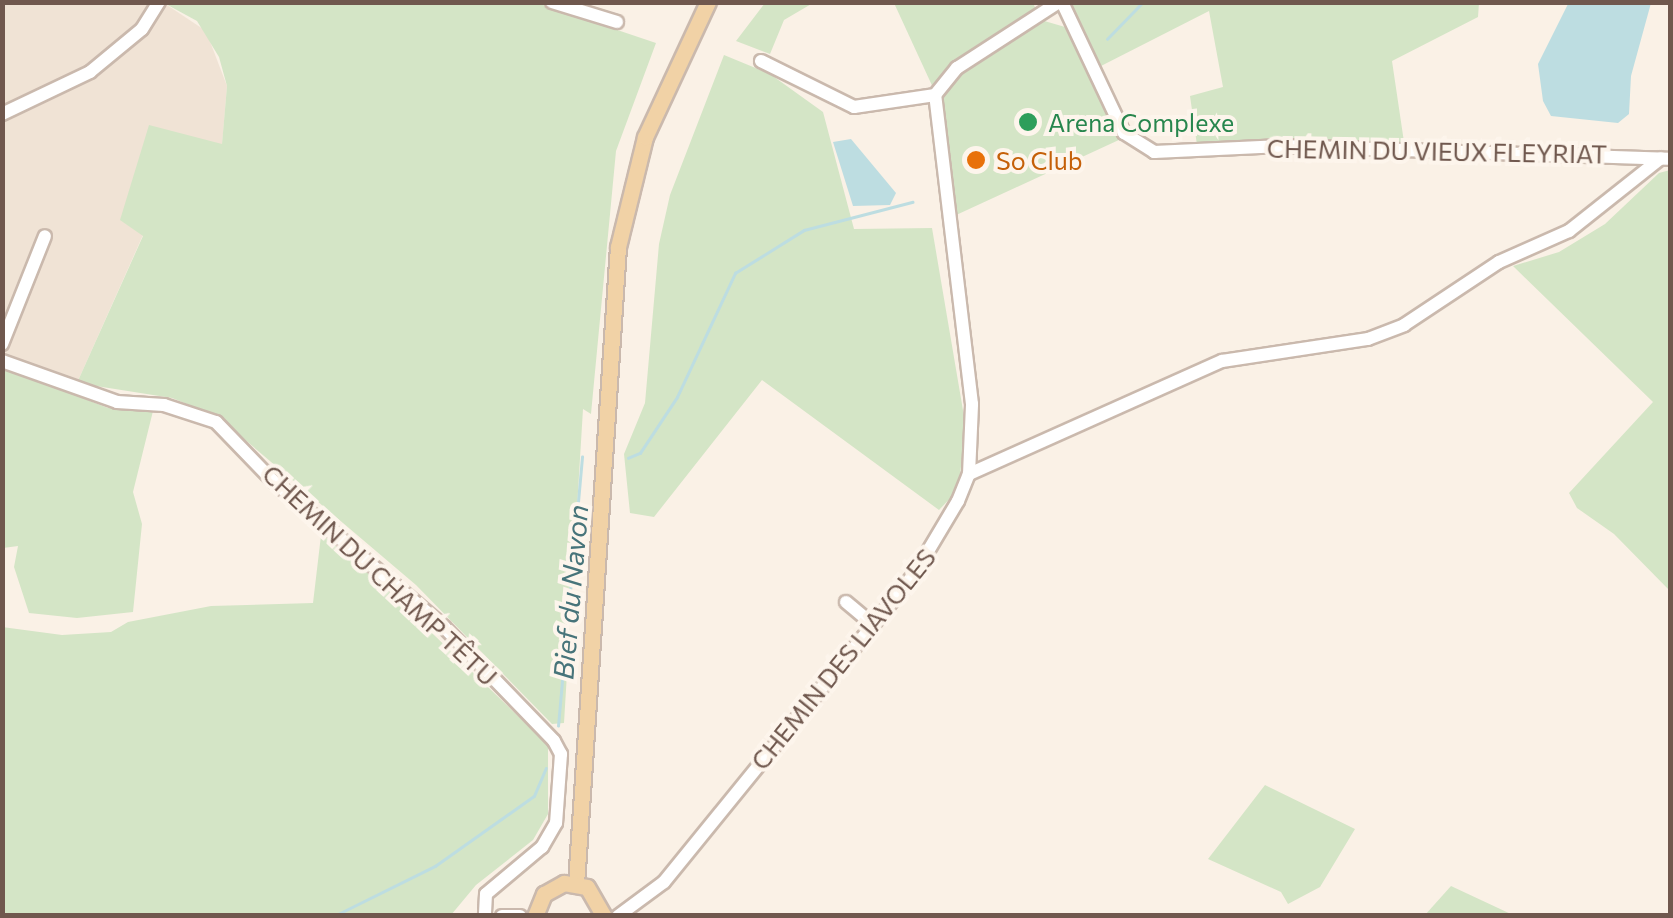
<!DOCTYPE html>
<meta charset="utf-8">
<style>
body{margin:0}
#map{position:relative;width:1673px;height:918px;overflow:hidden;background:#faf1e6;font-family:Commissioner,sans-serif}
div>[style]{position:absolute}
.residential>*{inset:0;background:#f0e3d5}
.green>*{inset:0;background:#d4e5c6}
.water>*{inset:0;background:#bddde1}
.stream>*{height:2.5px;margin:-1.25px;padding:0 1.25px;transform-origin:1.25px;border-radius:1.25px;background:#bddde1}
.roads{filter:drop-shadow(2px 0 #cab9ad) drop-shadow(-2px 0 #cab9ad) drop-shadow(0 2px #cab9ad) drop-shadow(0 -2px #cab9ad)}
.minor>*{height:12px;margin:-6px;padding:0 6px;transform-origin:6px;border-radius:6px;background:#fff}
.major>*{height:15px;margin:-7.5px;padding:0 7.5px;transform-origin:7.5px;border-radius:7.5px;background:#f1d2a6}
.dots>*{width:28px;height:28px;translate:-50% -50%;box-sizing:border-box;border:5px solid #fdf5ec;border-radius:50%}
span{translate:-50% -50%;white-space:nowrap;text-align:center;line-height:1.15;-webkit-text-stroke:8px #fdf5ec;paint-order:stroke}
.leisure-label{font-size:25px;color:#27864d}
.left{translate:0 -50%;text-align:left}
.street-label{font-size:25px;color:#70584e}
.food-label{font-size:25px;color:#c56008}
.water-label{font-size:28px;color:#47747a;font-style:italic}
.frame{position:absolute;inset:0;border:5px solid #70584e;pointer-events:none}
</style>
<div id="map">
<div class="residential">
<div style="clip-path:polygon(4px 2px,164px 3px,206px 31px,227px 86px,222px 145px,150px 126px,143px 235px,77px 383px,58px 388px,3px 367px)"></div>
</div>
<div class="green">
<div style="clip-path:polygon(164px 3px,537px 3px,656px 43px,616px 151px,591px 414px,583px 409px,564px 723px,552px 724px,416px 585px,217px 416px,172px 398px,77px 383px,143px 236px,120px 220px,149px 125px,222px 144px,227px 86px,219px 57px,197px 21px)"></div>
<div style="clip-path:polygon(765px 3px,813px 3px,784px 20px,770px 54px,736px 41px)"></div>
<div style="clip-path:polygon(894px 3px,1033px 3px,1041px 20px,1065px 27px,1121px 139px,954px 216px,941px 105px)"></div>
<div style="clip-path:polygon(1068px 3px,1479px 3px,1478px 17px,1392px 61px,1404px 142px,1265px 139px,1197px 145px,1190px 96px,1223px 87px,1209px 11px,1099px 67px)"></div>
<div style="clip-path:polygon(724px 55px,770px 74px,823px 112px,854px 229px,932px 228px,966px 428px,958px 490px,939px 510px,762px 380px,654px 517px,630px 513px,624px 454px,645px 403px,659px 244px,670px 195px)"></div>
<div style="clip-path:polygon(1670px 170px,1670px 591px,1614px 534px,1577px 508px,1569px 493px,1653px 402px,1513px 266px,1559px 252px,1605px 224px,1659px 173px)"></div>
<div style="clip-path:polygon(3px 367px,108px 408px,153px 411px,133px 492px,142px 524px,133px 612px,77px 618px,29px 613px,14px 567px,18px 546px,3px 548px)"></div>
<div style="clip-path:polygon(322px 527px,548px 745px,548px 814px,533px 840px,476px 885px,451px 915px,3px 915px,2px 627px,62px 635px,111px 632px,128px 622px,211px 606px,313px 603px)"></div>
<div style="clip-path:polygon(1265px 785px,1355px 829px,1320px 887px,1288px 904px,1281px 892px,1208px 859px)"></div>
<div style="clip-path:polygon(1451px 886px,1513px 915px,1425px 915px)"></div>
</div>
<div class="water">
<div style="clip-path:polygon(1569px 2px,1651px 3px,1631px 76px,1629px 114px,1618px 123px,1551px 116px,1543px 101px,1538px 64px)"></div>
<div style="clip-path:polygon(851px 139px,896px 193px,890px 205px,853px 206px,833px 142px)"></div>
</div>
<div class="stream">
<div style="left:1107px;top:39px;width:52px;rotate:-45.8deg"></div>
<div style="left:628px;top:458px;width:13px;rotate:-23deg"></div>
<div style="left:640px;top:453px;width:67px;rotate:-56.5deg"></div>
<div style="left:677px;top:397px;width:137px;rotate:-64.9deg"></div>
<div style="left:735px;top:273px;width:81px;rotate:-31.9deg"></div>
<div style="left:804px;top:230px;width:112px;rotate:-14.5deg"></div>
<div style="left:558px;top:726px;width:270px;rotate:-84.9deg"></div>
<div style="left:334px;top:916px;width:113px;rotate:-26.3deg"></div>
<div style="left:435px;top:866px;width:121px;rotate:-35.3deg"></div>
<div style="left:534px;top:796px;width:30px;rotate:-67deg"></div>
</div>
<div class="roads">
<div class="minor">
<div style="left:552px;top:2px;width:68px;rotate:17.1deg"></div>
<div style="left:1062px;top:2px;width:145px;rotate:64.7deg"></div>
<div style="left:1124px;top:133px;width:36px;rotate:32deg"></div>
<div style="left:1154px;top:152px;width:128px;rotate:-2.7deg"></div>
<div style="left:1282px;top:146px;width:388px;rotate:1.9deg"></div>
<div style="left:761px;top:61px;width:104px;rotate:26.3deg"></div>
<div style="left:854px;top:107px;width:82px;rotate:-8.4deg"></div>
<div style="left:2px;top:114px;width:98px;rotate:-25.5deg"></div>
<div style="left:90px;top:72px;width:67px;rotate:-39.6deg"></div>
<div style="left:142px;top:29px;width:32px;rotate:-58deg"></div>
<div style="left:2px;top:344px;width:116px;rotate:-68.3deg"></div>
<div style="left:2px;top:361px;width:122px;rotate:19.6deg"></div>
<div style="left:117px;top:402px;width:47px;rotate:3.7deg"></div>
<div style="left:164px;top:405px;width:55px;rotate:18.1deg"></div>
<div style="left:216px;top:422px;width:81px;rotate:46deg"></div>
<div style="left:272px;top:480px;width:226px;rotate:40.5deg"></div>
<div style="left:444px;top:627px;width:158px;rotate:46deg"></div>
<div style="left:554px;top:741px;width:15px;rotate:62deg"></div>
<div style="left:561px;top:754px;width:69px;rotate:94.1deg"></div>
<div style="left:556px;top:823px;width:28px;rotate:120deg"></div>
<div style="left:542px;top:847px;width:73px;rotate:140deg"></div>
<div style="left:486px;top:894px;width:22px;rotate:93deg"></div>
<div style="left:969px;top:474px;width:277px;rotate:-24.1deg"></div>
<div style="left:1222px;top:361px;width:148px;rotate:-8.6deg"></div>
<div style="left:1368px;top:339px;width:39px;rotate:-21deg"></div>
<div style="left:1404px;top:325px;width:114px;rotate:-33.6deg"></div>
<div style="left:1499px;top:262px;width:77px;rotate:-23.9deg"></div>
<div style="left:1569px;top:231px;width:117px;rotate:-38.4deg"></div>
<div style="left:846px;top:602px;width:34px;rotate:40deg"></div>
<div style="left:502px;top:916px;width:18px"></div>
<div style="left:618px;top:916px;width:57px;rotate:-36.5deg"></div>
<div style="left:664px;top:882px;width:398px;rotate:-50.9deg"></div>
<div style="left:915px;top:573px;width:84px;rotate:-59.2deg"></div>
<div style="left:958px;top:501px;width:29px;rotate:-68deg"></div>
<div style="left:969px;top:474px;width:70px;rotate:-87.5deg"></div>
<div style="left:972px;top:404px;width:311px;rotate:-96.8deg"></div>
<div style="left:935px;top:95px;width:35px;rotate:-51deg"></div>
<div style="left:957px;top:68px;width:121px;rotate:-32.9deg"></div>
</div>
<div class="major">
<div style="left:576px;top:884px;width:638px;rotate:-86.23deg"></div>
<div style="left:618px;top:247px;width:113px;rotate:-76.2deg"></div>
<div style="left:645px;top:137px;width:149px;rotate:-65deg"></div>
<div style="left:535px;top:916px;width:24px;rotate:-68deg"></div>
<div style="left:544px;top:894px;width:23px;rotate:-29deg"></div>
<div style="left:564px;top:883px;width:23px;rotate:10deg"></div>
<div style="left:587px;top:887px;width:34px;rotate:60deg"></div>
</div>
</div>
<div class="dots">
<div style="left:1028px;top:122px;background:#2e9e5b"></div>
<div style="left:976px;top:160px;background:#e8710a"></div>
</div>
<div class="leisure-label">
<span class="left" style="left:1048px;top:122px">Arena Complexe</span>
</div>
<div class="street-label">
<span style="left:1437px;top:151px;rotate:1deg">CHEMIN DU VIEUX FLEYRIAT</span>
<span style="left:380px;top:575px;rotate:43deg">CHEMIN DU CHAMP TÊTU</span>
<span style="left:843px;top:659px;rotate:-51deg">CHEMIN DES LIAVOLES</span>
</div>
<div class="food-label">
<span class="left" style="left:996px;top:160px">So Club</span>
</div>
<div class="water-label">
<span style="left:570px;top:592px;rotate:-85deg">Bief du Navon</span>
</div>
<div class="frame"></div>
</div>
